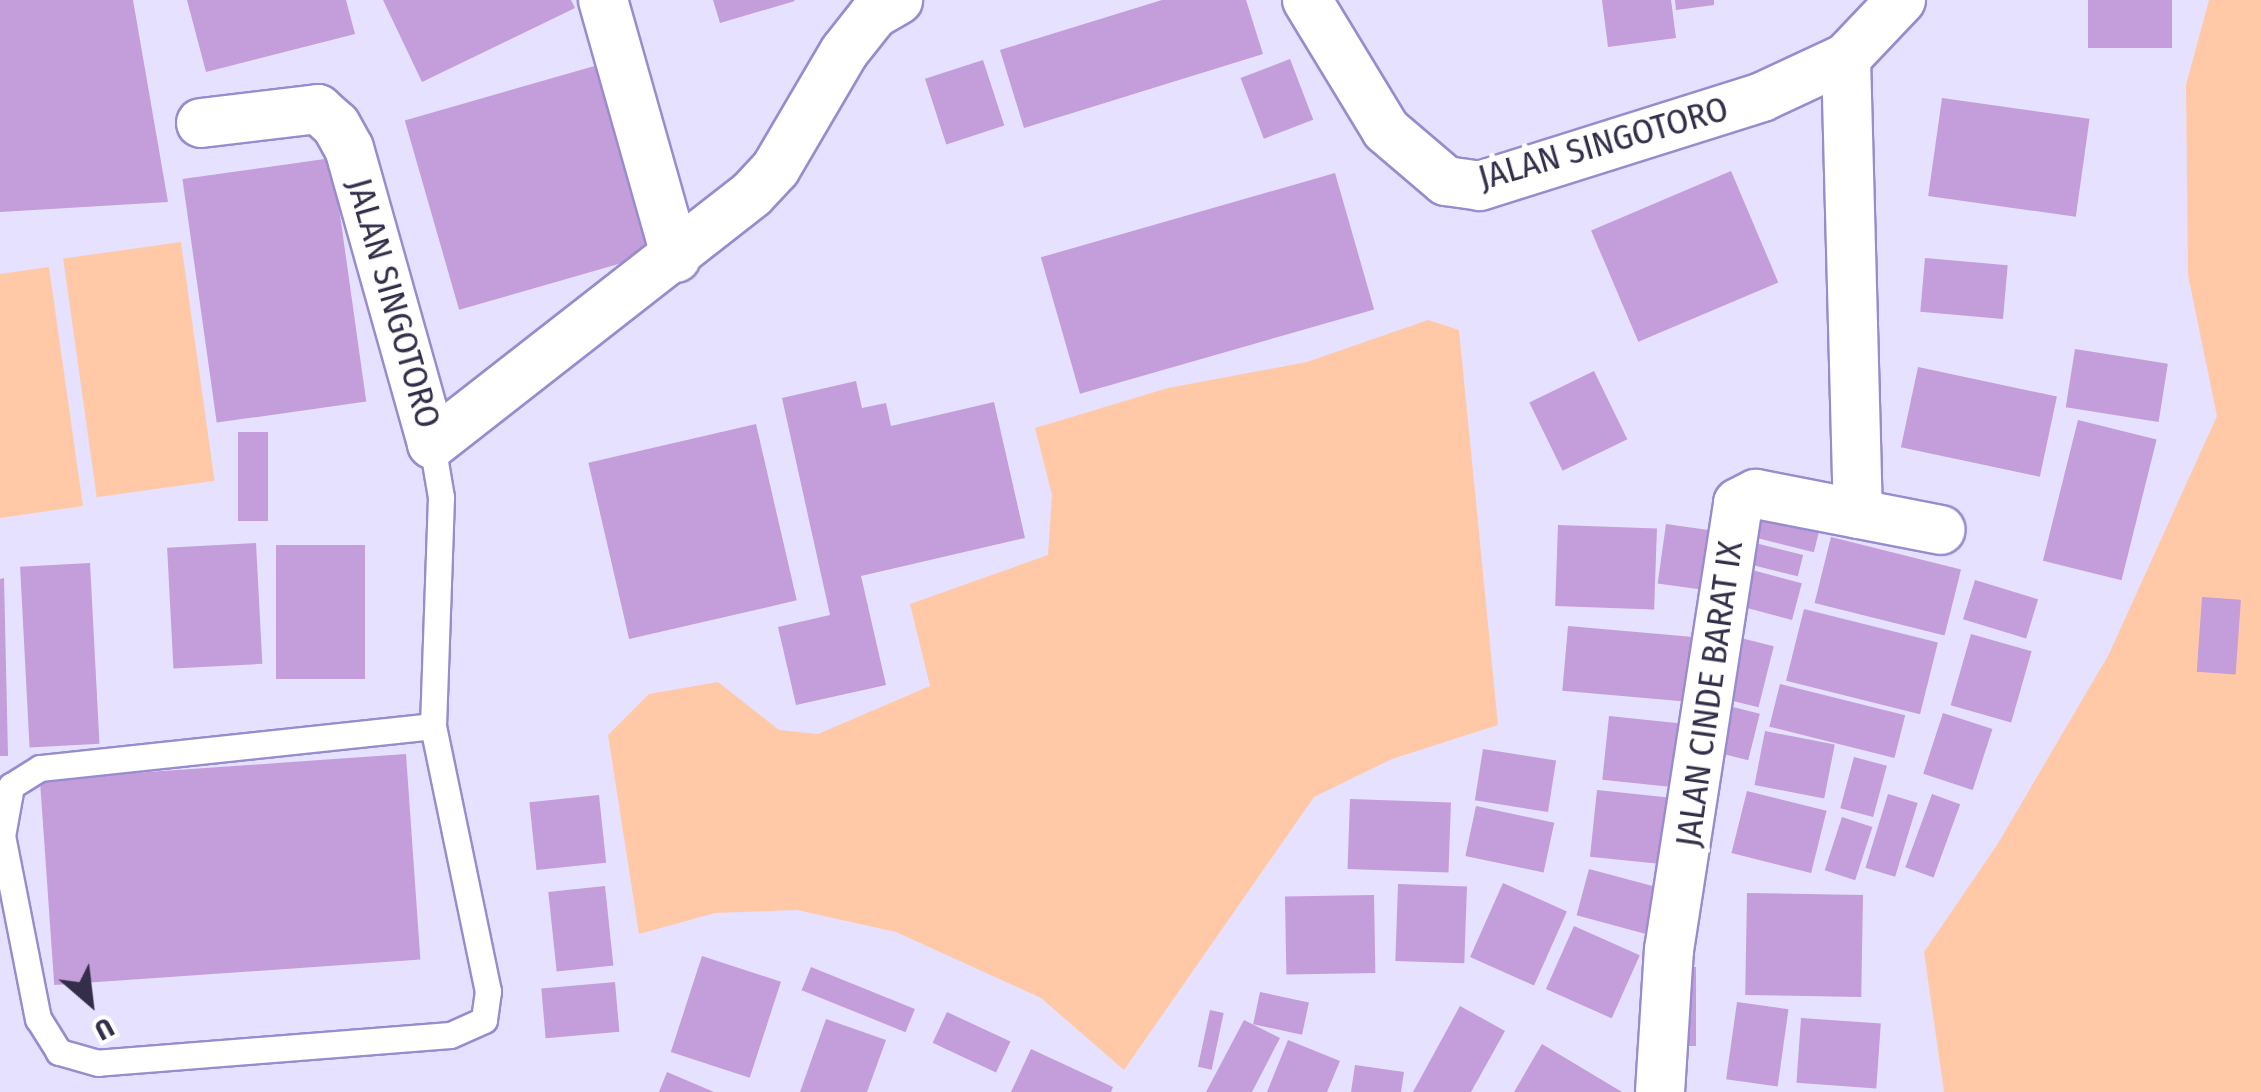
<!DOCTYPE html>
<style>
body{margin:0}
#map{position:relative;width:2261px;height:1092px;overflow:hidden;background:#e6e1fe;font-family:"Fira Sans Condensed",sans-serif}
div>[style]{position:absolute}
.green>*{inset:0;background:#ffc9a8;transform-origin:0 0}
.building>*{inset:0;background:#c49ddb;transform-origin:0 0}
.roads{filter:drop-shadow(2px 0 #998cce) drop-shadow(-2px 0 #998cce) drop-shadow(0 2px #998cce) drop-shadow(0 -2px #998cce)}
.lane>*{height:25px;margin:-12.5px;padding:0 12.5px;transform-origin:12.5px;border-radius:12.5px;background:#fff}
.street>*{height:48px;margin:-24px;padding:0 24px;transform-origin:24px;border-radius:24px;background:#fff}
span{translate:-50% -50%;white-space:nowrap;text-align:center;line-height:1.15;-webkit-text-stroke:10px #fff;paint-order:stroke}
.street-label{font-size:35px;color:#342e4a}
.north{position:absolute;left:40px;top:952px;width:100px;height:100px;-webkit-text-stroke:8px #fff;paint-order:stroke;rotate:152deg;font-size:28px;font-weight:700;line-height:40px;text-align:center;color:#342e4a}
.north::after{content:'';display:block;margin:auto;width:35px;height:45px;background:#342e4a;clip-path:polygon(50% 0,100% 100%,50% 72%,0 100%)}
</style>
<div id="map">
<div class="green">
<div style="clip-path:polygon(2209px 0,2261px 0,2261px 1092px,1944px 1092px,1924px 952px,1997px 845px,2109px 654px,2217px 416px,2188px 275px,2186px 85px)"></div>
<div style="left:181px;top:242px;width:241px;height:119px;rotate:82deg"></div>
<div style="clip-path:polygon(49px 267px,83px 506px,0 518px,0 274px)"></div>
<div style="clip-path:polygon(1428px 320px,1459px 330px,1498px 725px,1392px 759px,1314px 797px,1124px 1070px,1041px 998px,896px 932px,797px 910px,715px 913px,639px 934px,608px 735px,649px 694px,718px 682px,779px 730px,818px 734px,930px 686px,910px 604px,1048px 555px,1052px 495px,1035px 428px,1168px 388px,1307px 362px)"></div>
</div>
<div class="building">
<div style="clip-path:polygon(0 0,133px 0,168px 202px,0 212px)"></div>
<div style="clip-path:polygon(187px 0,346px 0,355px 34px,206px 72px)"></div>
<div style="clip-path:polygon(383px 0,571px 0,575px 8px,422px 82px)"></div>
<div style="clip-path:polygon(713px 0,794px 0,795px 1px,720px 23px)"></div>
<div style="clip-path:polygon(1162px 0,1246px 0,1263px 54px,1024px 128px,1000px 50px)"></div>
<div style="clip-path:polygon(1602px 0,1671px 0,1676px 38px,1608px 47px)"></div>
<div style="clip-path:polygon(1675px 0,1714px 0,1714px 5px,1676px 10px)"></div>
<div style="left:2088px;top:0;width:84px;height:48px"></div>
<div style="left:1290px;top:59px;width:65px;height:53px;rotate:69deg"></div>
<div style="left:983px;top:60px;width:69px;height:61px;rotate:72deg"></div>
<div style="left:598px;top:65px;width:197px;height:201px;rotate:74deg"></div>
<div style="left:1942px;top:98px;width:149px;height:99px;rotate:8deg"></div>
<div style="left:332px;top:158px;width:246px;height:151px;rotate:82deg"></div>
<div style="left:1731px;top:171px;width:121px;height:152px;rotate:67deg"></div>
<div style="left:1335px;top:173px;width:142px;height:306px;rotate:74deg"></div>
<div style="left:1925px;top:258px;width:83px;height:54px;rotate:5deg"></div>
<div style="left:2075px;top:349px;width:94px;height:59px;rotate:9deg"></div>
<div style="left:1918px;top:367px;width:142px;height:82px;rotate:12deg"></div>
<div style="left:1594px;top:371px;width:76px;height:72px;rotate:64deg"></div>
<div style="clip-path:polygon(856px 381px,862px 408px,886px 403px,891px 426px,994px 402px,1025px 538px,861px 576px,886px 685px,796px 705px,778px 627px,830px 615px,782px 398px)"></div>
<div style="left:2078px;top:420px;width:81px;height:145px;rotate:14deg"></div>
<div style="left:756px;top:424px;width:181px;height:172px;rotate:77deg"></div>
<div style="left:238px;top:432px;width:30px;height:89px"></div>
<div style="left:1744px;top:510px;width:78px;height:24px;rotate:14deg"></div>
<div style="left:1666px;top:524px;width:57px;height:60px;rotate:8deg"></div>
<div style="left:1558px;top:525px;width:99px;height:81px;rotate:2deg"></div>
<div style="left:1831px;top:537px;width:134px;height:68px;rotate:14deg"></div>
<div style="left:1743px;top:540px;width:62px;height:22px;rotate:14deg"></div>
<div style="left:256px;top:543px;width:121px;height:89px;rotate:87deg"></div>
<div style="left:365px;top:545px;width:134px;height:89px;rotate:90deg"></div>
<div style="left:90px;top:563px;width:181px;height:70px;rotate:87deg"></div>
<div style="left:1741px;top:567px;width:63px;height:38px;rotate:15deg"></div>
<div style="clip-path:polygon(4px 578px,8px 756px,0 756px,0 579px)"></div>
<div style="left:1975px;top:580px;width:66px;height:41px;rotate:17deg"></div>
<div style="left:2202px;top:597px;width:39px;height:75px;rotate:4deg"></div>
<div style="left:1804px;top:609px;width:138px;height:74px;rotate:14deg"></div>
<div style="left:1568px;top:626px;width:143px;height:65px;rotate:5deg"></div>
<div style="left:1971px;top:634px;width:63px;height:74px;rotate:16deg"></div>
<div style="left:1733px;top:636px;width:42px;height:63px;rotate:14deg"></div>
<div style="left:1780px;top:684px;width:129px;height:44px;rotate:14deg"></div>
<div style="left:1721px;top:704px;width:40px;height:48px;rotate:14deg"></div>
<div style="left:1943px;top:713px;width:52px;height:64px;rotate:18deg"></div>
<div style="left:1609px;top:716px;width:87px;height:64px;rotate:6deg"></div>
<div style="left:1765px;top:731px;width:71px;height:55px;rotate:11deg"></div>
<div style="left:1483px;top:749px;width:74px;height:52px;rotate:9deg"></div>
<div style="left:406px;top:754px;width:206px;height:367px;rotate:86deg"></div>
<div style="left:1854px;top:757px;width:34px;height:53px;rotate:15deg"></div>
<div style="left:1597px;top:790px;width:86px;height:67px;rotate:6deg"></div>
<div style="left:1747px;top:791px;width:82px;height:64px;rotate:14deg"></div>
<div style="left:1888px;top:794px;width:31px;height:77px;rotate:17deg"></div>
<div style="left:1932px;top:794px;width:30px;height:78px;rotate:20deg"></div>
<div style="left:599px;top:795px;width:68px;height:70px;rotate:84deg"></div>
<div style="left:1350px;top:799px;width:101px;height:70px;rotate:2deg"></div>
<div style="left:1476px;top:806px;width:80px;height:51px;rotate:12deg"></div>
<div style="left:1842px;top:817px;width:32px;height:56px;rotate:18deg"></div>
<div style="left:1589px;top:869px;width:90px;height:48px;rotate:15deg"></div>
<div style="left:1503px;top:883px;width:70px;height:81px;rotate:24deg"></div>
<div style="left:1398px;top:884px;width:69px;height:77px;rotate:2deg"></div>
<div style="left:605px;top:886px;width:80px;height:57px;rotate:84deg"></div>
<div style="left:1747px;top:893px;width:116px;height:102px;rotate:1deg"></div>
<div style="left:1374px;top:895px;width:78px;height:89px;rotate:89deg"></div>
<div style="left:1574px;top:926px;width:72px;height:69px;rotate:24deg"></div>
<div style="left:702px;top:956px;width:83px;height:101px;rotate:18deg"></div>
<div style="left:811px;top:967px;width:112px;height:25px;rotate:22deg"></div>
<div style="left:1675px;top:967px;width:21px;height:79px"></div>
<div style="left:615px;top:982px;width:50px;height:74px;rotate:85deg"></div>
<div style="left:1260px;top:992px;width:50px;height:33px;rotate:12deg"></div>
<div style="left:1737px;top:1002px;width:52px;height:78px;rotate:8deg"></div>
<div style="clip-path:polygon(1460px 1006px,1505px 1031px,1471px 1092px,1413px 1092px)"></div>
<div style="left:1210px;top:1010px;width:14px;height:58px;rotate:12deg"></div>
<div style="left:947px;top:1012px;width:70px;height:34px;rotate:25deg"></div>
<div style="left:1801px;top:1018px;width:80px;height:65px;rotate:4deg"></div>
<div style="clip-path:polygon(826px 1019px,886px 1040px,867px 1092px,800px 1092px)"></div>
<div style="clip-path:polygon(1244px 1020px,1280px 1038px,1252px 1092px,1206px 1092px)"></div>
<div style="clip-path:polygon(1288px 1040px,1340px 1061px,1327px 1092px,1267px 1092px)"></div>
<div style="clip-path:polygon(1542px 1044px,1622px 1092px,1514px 1092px)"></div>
<div style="clip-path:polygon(1031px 1049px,1113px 1087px,1111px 1092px,1011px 1092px)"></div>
<div style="clip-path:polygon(1355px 1065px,1404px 1072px,1401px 1092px,1351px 1092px)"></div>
<div style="clip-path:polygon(667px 1072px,714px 1092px,659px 1092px)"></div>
</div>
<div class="roads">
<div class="lane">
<div style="left:432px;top:444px;width:54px;rotate:80.4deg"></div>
<div style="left:441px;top:497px;width:229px;rotate:92deg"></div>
<div style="left:433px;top:726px;width:271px;rotate:78.3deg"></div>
<div style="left:488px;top:991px;width:29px;rotate:98deg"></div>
<div style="left:484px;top:1020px;width:37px;rotate:156deg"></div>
<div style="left:450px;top:1035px;width:353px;rotate:175.5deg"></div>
<div style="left:98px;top:1063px;width:41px;rotate:-164.2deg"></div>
<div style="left:59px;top:1052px;width:39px;rotate:-122deg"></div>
<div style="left:38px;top:1019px;width:187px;rotate:-101.1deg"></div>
<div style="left:2px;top:836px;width:51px;rotate:-79.8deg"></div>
<div style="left:11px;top:786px;width:34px;rotate:-32deg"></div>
<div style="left:40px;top:768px;width:395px;rotate:-6.1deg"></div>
</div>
<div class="street">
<div style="left:603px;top:0;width:268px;rotate:74.2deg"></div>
<div style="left:1307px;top:0;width:152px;rotate:58.7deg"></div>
<div style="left:1386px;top:130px;width:79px;rotate:40.4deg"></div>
<div style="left:1446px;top:181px;width:34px;rotate:8deg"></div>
<div style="left:1480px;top:186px;width:296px;rotate:-17.5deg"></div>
<div style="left:1762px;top:97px;width:93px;rotate:-24.9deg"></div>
<div style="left:1846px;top:58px;width:80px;rotate:-46.5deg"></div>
<div style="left:1846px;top:58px;width:456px;rotate:88.5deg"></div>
<div style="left:201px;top:123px;width:118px;rotate:-6.8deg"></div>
<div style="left:318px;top:109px;width:24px;rotate:42deg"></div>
<div style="left:336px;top:125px;width:26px;rotate:61deg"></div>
<div style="left:349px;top:148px;width:307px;rotate:74.3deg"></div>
<div style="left:432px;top:444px;width:406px;rotate:-38deg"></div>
<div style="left:752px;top:194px;width:35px;rotate:-47deg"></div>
<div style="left:776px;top:168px;width:134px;rotate:-59.6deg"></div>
<div style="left:844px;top:52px;width:48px;rotate:-51.7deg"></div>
<div style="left:874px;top:14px;width:28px;rotate:-30deg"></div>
<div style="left:1660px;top:1092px;width:142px;rotate:-86.4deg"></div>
<div style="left:1669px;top:950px;width:452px;rotate:-81.2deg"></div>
<div style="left:1738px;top:503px;width:20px;rotate:-27deg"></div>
<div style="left:1756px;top:494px;width:188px;rotate:11deg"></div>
</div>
</div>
<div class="street-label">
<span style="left:1603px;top:143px;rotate:-16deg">JALAN SINGOTORO</span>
<span style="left:394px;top:303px;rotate:74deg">JALAN SINGOTORO</span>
<span style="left:1709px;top:694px;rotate:-82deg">JALAN CINDE BARAT IX</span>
</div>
<div class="north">U</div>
</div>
